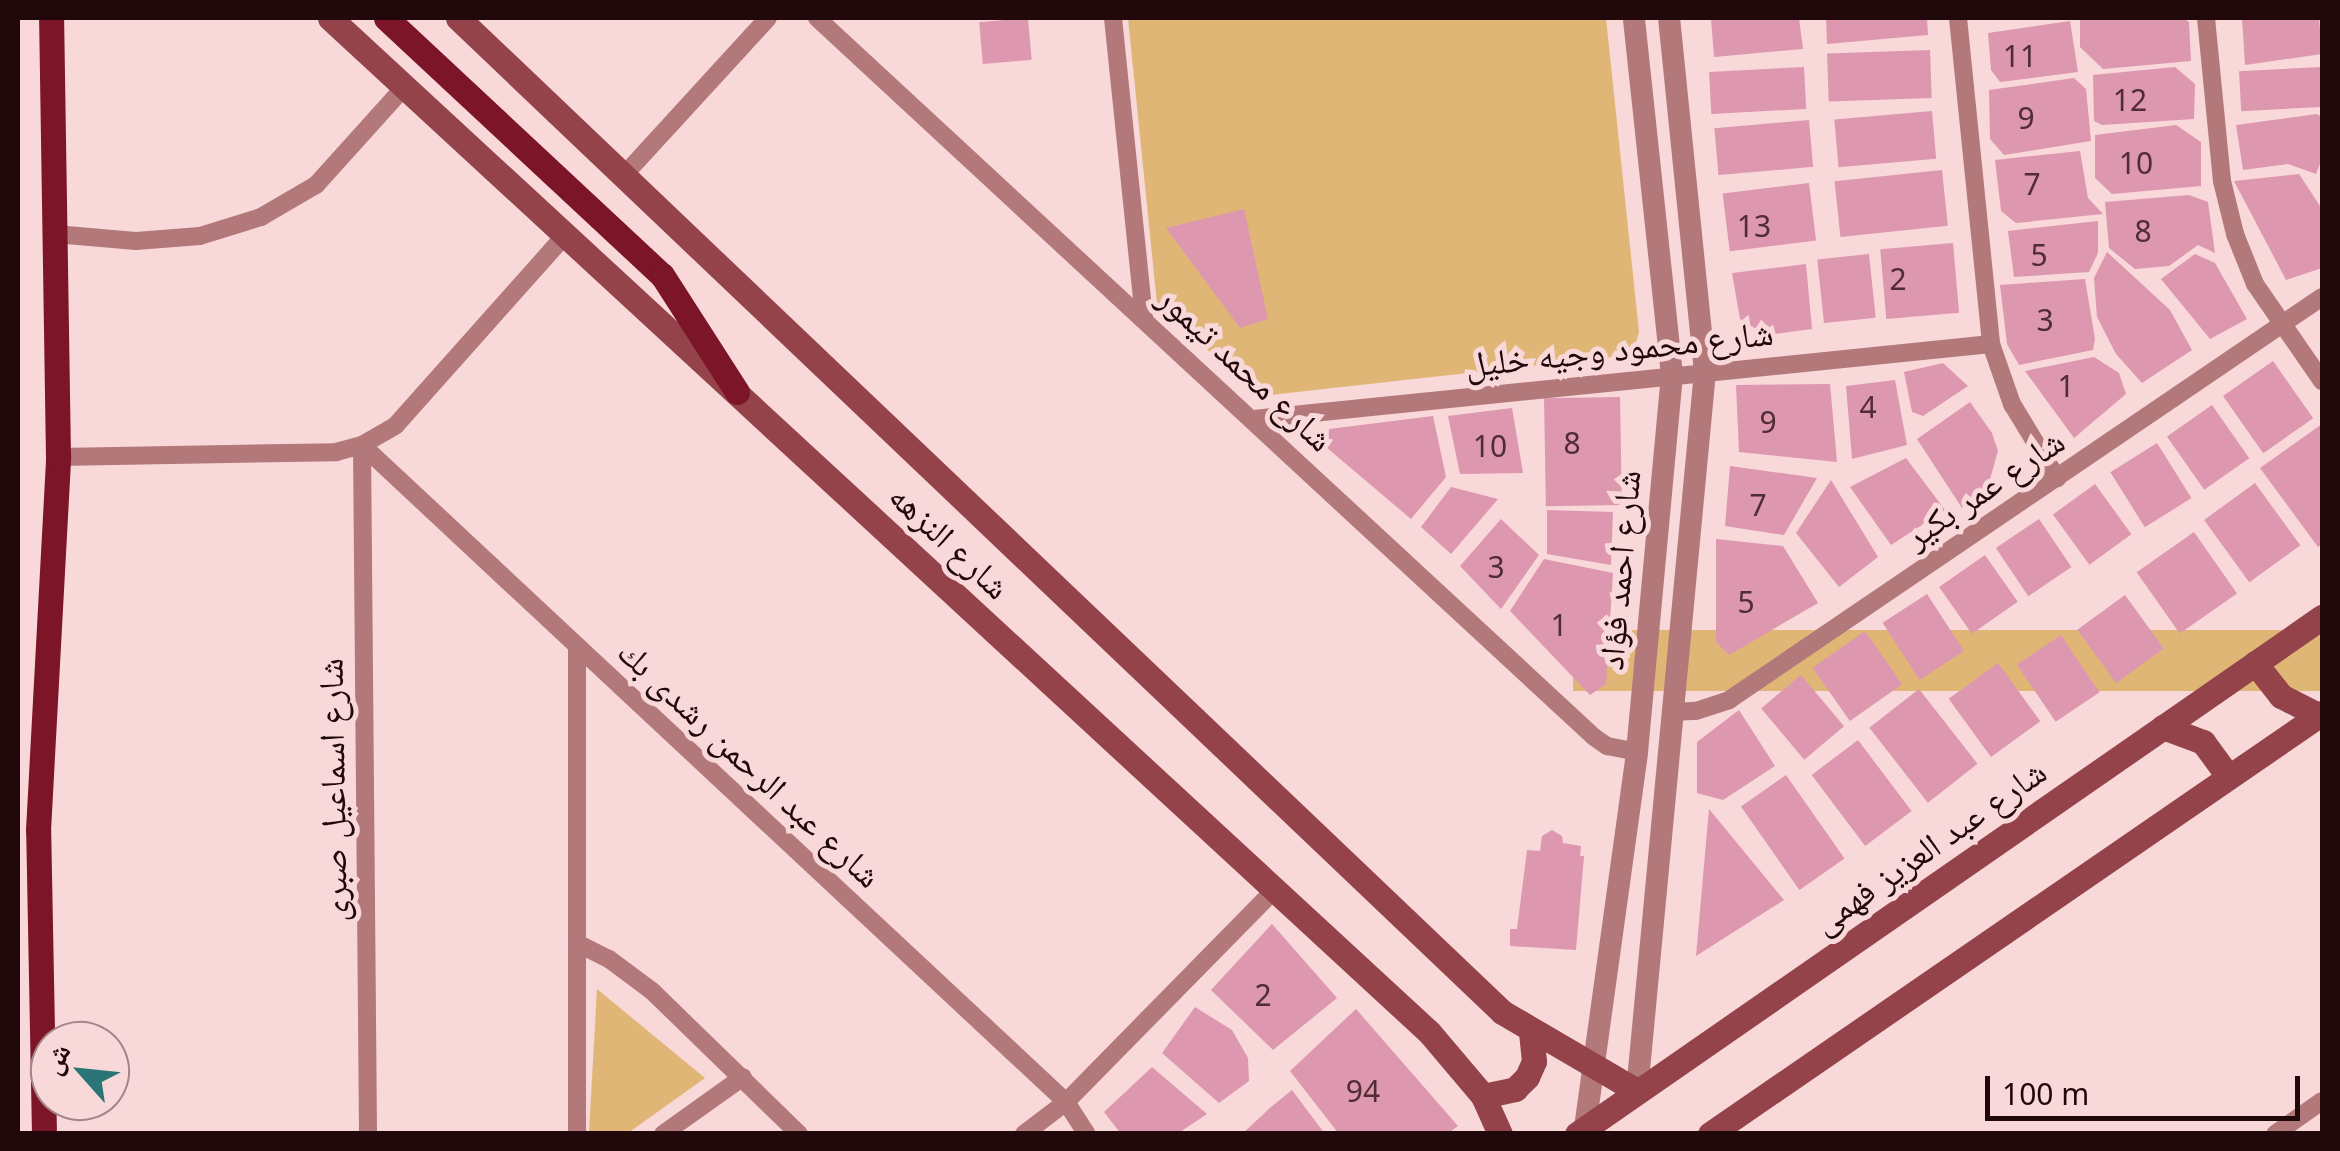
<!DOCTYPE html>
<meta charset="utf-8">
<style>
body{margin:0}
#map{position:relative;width:2340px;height:1151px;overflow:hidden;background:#f8d8d9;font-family:"Noto Sans","Noto Naskh Arabic",sans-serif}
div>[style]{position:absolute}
.green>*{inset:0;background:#e0b677;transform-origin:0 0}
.building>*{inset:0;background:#dd97af;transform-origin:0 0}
.minor>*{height:18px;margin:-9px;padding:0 9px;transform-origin:9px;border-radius:9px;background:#b2787a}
.tertiary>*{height:22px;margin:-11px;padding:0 11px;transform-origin:11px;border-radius:11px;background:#b2787a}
.secondary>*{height:25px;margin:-12.5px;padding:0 12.5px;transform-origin:12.5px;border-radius:12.5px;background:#95434a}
.primary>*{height:25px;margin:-12.5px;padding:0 12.5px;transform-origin:12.5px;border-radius:12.5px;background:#7d1529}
span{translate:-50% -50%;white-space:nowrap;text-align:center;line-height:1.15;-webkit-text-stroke:10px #f8d8d9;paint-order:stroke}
.number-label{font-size:30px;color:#502c33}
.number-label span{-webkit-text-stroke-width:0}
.street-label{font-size:35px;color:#21080a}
.frame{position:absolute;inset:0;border:20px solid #21080a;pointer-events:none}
.north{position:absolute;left:30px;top:1021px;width:100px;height:100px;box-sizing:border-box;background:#f8d8d9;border:2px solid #a28586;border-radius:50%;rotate:297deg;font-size:28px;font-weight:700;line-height:40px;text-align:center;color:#21080a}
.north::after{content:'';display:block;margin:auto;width:35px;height:45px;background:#2a7576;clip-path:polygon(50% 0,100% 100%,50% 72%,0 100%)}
.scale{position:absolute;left:1985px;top:1076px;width:315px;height:45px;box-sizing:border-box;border:5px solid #21080a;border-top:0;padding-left:12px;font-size:30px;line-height:35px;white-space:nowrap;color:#21080a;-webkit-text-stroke:8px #f8d8d9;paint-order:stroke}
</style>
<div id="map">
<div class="green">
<div style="clip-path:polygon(1128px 18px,1606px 18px,1639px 332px,1634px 349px,1622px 356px,1269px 395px,1251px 389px,1157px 304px)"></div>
<div style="left:2322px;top:630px;width:61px;height:749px;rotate:90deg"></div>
<div style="clip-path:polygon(597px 989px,705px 1078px,628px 1133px,589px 1133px)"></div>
</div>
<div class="building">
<div style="left:1028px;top:18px;width:42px;height:49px;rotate:85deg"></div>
<div style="clip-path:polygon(1711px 18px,1799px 18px,1803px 49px,1714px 57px)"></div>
<div style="clip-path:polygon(1826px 18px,1927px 18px,1928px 35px,1827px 44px)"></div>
<div style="clip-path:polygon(2080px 18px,2183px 18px,2189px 22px,2191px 61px,2103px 69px,2080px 47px)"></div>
<div style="clip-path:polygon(2242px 18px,2319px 18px,2322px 54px,2245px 65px)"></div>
<div style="clip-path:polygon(2070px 21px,2078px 72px,2000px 82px,1991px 70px,1988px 33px)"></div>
<div style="left:1930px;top:50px;width:48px;height:103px;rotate:88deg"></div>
<div style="left:1804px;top:67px;width:42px;height:95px;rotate:87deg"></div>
<div style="clip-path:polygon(2175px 67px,2195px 84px,2194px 119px,2102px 125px,2094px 121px,2093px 75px)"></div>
<div style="left:2320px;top:67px;width:40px;height:81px;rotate:87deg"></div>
<div style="clip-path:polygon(2074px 78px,2086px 89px,2091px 141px,2004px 155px,1990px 139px,1989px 90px)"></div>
<div style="left:1932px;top:111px;width:48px;height:98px;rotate:85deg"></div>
<div style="clip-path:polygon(2317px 114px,2322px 117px,2322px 158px,2316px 174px,2288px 164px,2243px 170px,2236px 125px)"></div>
<div style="left:1809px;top:120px;width:47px;height:95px;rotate:85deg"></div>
<div style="clip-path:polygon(2176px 125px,2201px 142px,2201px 186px,2112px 194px,2095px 178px,2095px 135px)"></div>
<div style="clip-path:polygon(2080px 151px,2088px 198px,2103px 214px,2016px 223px,2001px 211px,1995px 160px)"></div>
<div style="left:1942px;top:170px;width:56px;height:108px;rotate:84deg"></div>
<div style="clip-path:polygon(2299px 174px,2322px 209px,2322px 268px,2286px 280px,2234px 181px)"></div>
<div style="left:1809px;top:183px;width:58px;height:87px;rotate:83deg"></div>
<div style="clip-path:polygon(2189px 195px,2208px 202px,2215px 253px,2198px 245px,2169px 266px,2135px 269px,2109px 248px,2105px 202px)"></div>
<div style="clip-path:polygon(1244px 209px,1268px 319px,1240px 328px,1166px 228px)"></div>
<div style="clip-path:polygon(2098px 221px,2098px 253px,2089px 272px,2014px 277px,2008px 231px)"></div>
<div style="left:1953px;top:243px;width:70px;height:73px;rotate:85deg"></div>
<div style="clip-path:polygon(2107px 252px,2170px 310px,2192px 350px,2142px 383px,2116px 354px,2097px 317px,2094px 278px)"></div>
<div style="left:1869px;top:254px;width:64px;height:52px;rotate:84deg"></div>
<div style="clip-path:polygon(2195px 254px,2215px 263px,2247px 319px,2210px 339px,2161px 279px)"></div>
<div style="clip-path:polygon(1806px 264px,1812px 329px,1766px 335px,1740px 319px,1732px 273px)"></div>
<div style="clip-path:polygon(2085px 279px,2095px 339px,2093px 350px,2019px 365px,2007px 344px,2000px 285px)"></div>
<div style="clip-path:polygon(2094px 357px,2119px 373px,2126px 394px,2074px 438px,2025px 371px)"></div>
<div style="left:2273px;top:361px;width:70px;height:61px;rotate:55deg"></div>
<div style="clip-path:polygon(1943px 363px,1968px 386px,1923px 416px,1912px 412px,1904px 372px)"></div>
<div style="clip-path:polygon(1895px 380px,1907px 445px,1852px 459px,1846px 386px)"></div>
<div style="clip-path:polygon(1830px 384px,1837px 462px,1739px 452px,1736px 385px)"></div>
<div style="left:1620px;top:397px;width:108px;height:76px;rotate:89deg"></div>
<div style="clip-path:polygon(1970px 402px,1992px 433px,1998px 451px,1988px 486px,1962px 508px,1917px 439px)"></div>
<div style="left:2212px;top:405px;width:65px;height:55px;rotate:55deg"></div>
<div style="clip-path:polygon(1512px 408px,1523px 473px,1460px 474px,1448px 416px)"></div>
<div style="clip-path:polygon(1433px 416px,1446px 477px,1411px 519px,1326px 447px,1321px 430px)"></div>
<div style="clip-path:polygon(2322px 424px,2322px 544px,2318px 547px,2260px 468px)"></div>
<div style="left:2157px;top:443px;width:65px;height:55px;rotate:58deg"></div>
<div style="clip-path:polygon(1906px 458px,1945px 510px,1891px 545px,1850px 487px)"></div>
<div style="clip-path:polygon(1730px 466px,1817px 478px,1784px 535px,1725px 526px)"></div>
<div style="clip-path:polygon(1831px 480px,1878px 557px,1839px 587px,1796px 533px)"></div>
<div style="left:2255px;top:483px;width:77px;height:63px;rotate:54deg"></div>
<div style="left:2095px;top:484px;width:62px;height:52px;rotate:54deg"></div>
<div style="clip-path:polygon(1451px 487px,1498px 499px,1451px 554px,1421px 527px)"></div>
<div style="clip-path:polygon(1547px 510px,1613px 512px,1611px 565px,1547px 554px)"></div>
<div style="clip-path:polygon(1501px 519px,1539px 555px,1501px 609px,1460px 566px)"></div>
<div style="left:2039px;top:519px;width:58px;height:52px;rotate:56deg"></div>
<div style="left:2194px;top:532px;width:75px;height:70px;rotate:55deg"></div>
<div style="clip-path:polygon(1716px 539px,1783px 546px,1818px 603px,1729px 655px,1716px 642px)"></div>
<div style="left:1985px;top:555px;width:57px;height:56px;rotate:55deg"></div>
<div style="clip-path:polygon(1544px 559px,1613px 573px,1606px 684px,1590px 695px,1510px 611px)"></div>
<div style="left:1927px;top:594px;width:68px;height:53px;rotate:57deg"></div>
<div style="left:2125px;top:595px;width:66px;height:59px;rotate:54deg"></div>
<div style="left:1865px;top:631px;width:65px;height:64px;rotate:55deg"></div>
<div style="left:2061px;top:635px;width:69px;height:53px;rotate:56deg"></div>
<div style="left:1998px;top:663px;width:72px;height:61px;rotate:54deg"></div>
<div style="left:1801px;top:675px;width:67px;height:52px;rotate:50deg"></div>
<div style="left:1919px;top:689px;width:95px;height:63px;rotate:52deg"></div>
<div style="clip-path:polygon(1739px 710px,1775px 766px,1723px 800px,1697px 793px,1697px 742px)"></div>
<div style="left:1858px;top:740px;width:89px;height:58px;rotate:53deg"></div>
<div style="left:1786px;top:775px;width:102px;height:55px;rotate:55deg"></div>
<div style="clip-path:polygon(1709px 809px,1784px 900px,1696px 956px)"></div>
<div style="clip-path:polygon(1552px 830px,1562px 836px,1563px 843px,1581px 846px,1580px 856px,1584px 856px,1576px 950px,1510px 946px,1510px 929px,1517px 929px,1527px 850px,1540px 851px,1542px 836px)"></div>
<div style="clip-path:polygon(1272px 924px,1337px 998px,1273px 1050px,1211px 990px)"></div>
<div style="clip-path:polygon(1195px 1007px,1232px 1030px,1248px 1058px,1249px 1081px,1219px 1103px,1162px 1053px)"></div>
<div style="clip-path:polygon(1356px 1009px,1458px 1126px,1447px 1134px,1339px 1134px,1290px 1071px)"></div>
<div style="clip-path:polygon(1152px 1067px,1207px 1114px,1177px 1134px,1121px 1134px,1104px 1112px)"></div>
<div style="clip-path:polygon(1292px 1090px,1325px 1134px,1242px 1134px,1271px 1107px)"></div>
</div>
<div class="minor">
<div style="left:817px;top:18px;width:1059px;rotate:42.78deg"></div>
<div style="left:1594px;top:737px;width:16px;rotate:35deg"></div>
<div style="left:1607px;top:746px;width:31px;rotate:11deg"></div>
<div style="left:1113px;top:18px;width:302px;rotate:84.1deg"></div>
<div style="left:1958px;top:18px;width:328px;rotate:84.2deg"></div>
<div style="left:1991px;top:344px;width:64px;rotate:70.7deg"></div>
<div style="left:2012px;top:404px;width:87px;rotate:58.7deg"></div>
<div style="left:2206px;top:18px;width:164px;rotate:84.4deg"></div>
<div style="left:2222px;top:181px;width:55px;rotate:76.2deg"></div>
<div style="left:2235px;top:234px;width:54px;rotate:68.2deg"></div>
<div style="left:2255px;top:284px;width:118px;rotate:55.4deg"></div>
<div style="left:626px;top:173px;width:210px;rotate:-47.5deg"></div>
<div style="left:55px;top:234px;width:81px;rotate:4.9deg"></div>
<div style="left:136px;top:241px;width:64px;rotate:-4.5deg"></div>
<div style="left:200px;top:236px;width:64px;rotate:-17.3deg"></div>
<div style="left:261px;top:217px;width:64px;rotate:-30.2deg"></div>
<div style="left:316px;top:185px;width:133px;rotate:-48deg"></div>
<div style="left:1254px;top:419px;width:741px;rotate:-5.81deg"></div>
<div style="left:362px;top:445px;width:963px;rotate:43.02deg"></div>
<div style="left:1066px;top:1102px;width:38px;rotate:57deg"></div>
<div style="left:362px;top:445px;width:689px;rotate:89.5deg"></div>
<div style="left:58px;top:457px;width:278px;rotate:-1deg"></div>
<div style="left:336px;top:452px;width:27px;rotate:-15deg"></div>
<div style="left:362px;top:445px;width:39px;rotate:-30deg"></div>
<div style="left:396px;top:425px;width:256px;rotate:-48.3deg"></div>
<div style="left:577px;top:646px;width:488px;rotate:90deg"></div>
<div style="left:1674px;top:712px;width:22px;rotate:-3deg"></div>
<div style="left:1696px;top:711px;width:35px;rotate:-18deg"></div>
<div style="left:1729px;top:700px;width:717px;rotate:-34.2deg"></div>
<div style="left:577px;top:943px;width:36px;rotate:27deg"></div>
<div style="left:609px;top:959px;width:54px;rotate:36.7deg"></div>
<div style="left:652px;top:991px;width:205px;rotate:44.2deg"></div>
<div style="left:663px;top:1134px;width:98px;rotate:-35.5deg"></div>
<div style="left:1024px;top:1134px;width:53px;rotate:-37.3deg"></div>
<div style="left:1066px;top:1102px;width:300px;rotate:-45.5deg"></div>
<div style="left:2275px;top:1134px;width:57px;rotate:-35.1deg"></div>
</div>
<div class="tertiary">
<div style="left:1637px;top:1091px;width:722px;rotate:-84.6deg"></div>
<div style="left:1705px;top:372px;width:356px;rotate:-95.8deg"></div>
<div style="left:1585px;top:1128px;width:380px;rotate:-82.1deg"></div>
<div style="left:1637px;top:752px;width:379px;rotate:-84.7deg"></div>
<div style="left:1672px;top:375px;width:359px;rotate:-96.1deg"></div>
</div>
<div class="secondary">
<div style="left:330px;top:18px;width:1495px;rotate:42.7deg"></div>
<div style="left:1429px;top:1032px;width:84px;rotate:49.8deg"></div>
<div style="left:1483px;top:1096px;width:42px;rotate:65.9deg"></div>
<div style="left:458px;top:18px;width:1442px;rotate:43.59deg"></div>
<div style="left:1502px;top:1012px;width:156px;rotate:30.3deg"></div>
<div style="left:2255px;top:663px;width:42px;rotate:51.8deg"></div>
<div style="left:2281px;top:696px;width:42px;rotate:27.2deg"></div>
<div style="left:2163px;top:727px;width:43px;rotate:20.6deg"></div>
<div style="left:2203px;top:742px;width:42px;rotate:53.7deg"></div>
<div style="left:1483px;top:1096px;width:33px;rotate:-12deg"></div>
<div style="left:1515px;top:1089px;width:17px;rotate:-45deg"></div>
<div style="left:1527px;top:1077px;width:17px;rotate:-66deg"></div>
<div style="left:1534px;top:1061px;width:29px;rotate:-96deg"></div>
<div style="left:1577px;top:1134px;width:907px;rotate:-34.76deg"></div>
<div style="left:1710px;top:1134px;width:743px;rotate:-34.52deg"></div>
</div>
<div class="primary">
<div style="left:386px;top:18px;width:377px;rotate:43deg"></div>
<div style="left:662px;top:275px;width:139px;rotate:57.3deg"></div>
<div style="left:44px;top:1134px;width:304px;rotate:-91.1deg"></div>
<div style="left:38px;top:830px;width:374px;rotate:-86.9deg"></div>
<div style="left:58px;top:457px;width:439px;rotate:-90.9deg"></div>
</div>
<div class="number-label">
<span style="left:2020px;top:56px">11</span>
<span style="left:2130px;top:100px">12</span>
<span style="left:2026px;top:118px">9</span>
<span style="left:2136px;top:163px">10</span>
<span style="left:2032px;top:184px">7</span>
<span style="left:1754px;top:226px">13</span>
<span style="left:2143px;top:231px">8</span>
<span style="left:2039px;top:255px">5</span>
<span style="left:1898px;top:279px">2</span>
<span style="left:2045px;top:320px">3</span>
<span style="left:2066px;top:386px">1</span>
<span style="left:1868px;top:407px">4</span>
<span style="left:1768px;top:422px">9</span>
<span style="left:1572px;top:443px">8</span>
<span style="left:1490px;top:446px">10</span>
<span style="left:1758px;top:505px">7</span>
<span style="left:1496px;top:567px">3</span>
<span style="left:1746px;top:602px">5</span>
<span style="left:1559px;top:625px">1</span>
<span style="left:1263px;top:995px">2</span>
<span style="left:1363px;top:1091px">94</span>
</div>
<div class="street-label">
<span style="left:1619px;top:348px;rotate:-6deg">شارع محمود وجيه خليل</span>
<span style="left:1246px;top:368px;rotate:43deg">شارع محمد تيمور</span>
<span style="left:1984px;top:488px;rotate:-34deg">شارع عمر بكير</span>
<span style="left:950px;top:541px;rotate:43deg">شارع النزهه</span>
<span style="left:1619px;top:570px;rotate:-85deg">شارع احمد فؤاد</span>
<span style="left:750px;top:763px;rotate:43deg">شارع عبد الرحمن رشدى بك</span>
<span style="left:332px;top:790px;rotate:-91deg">شارع اسماعيل صبرى</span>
<span style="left:1929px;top:846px;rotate:-35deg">شارع عبد العزيز فهمى</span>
</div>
<div class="frame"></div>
<div class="north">ش</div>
<div class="scale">100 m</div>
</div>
